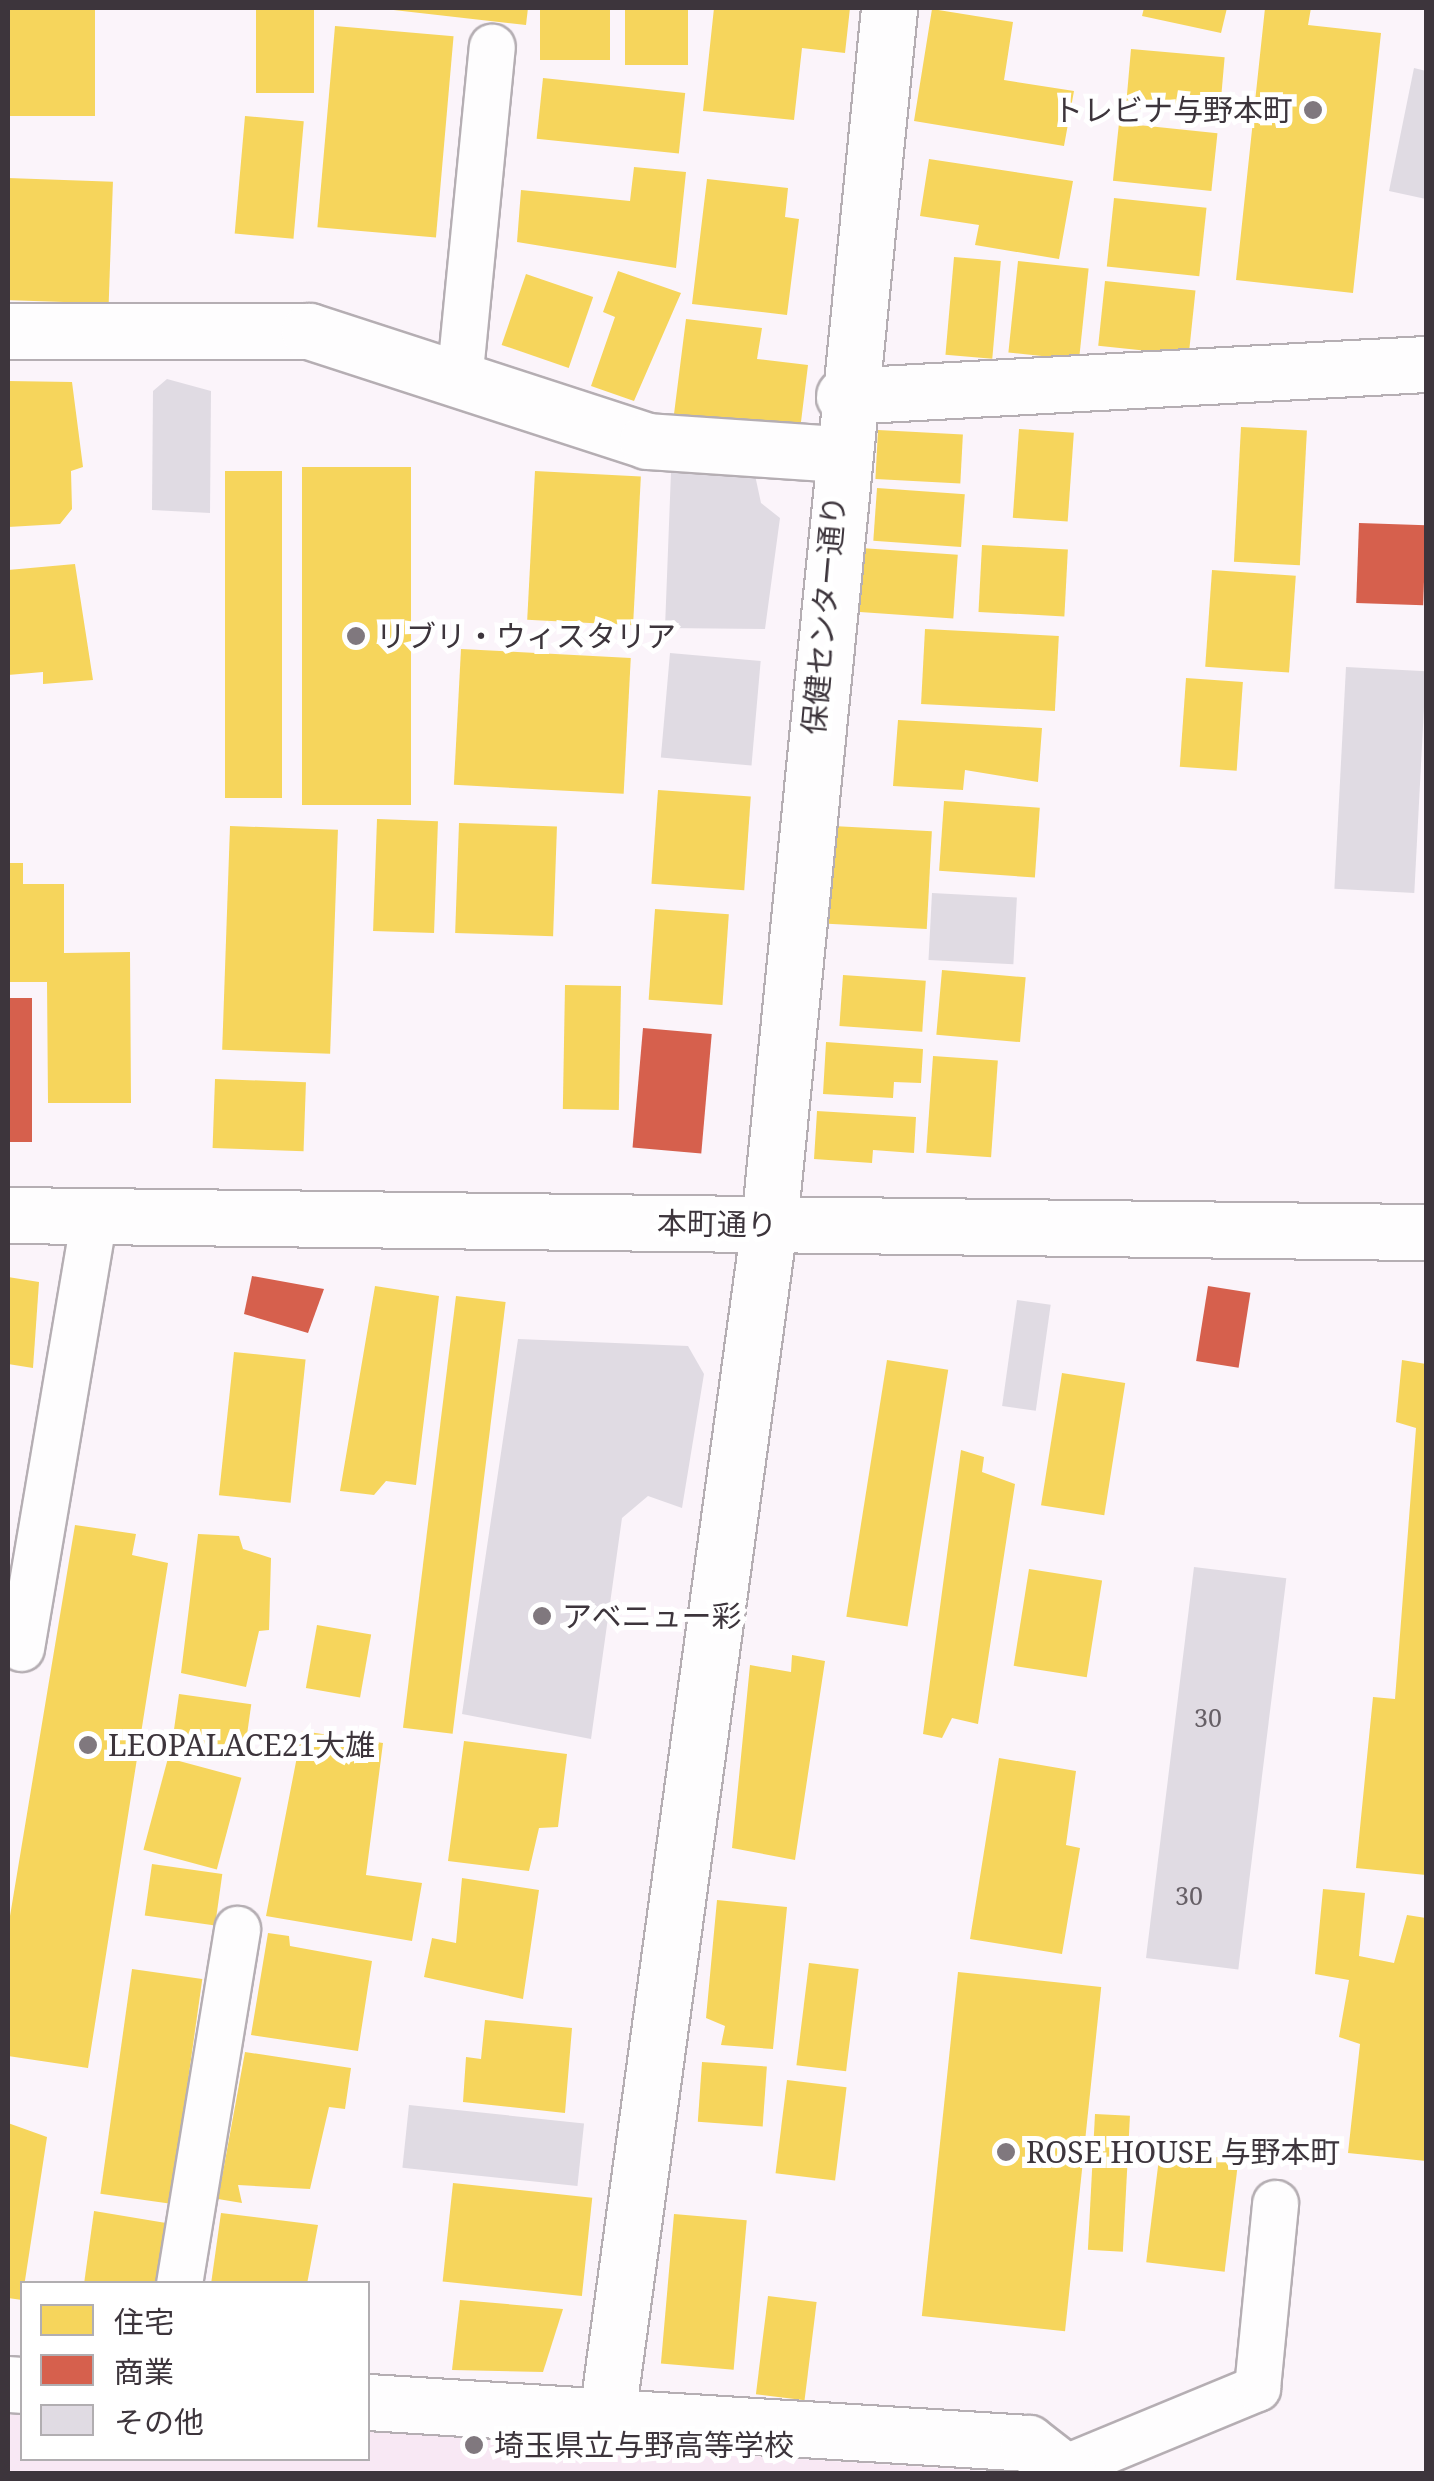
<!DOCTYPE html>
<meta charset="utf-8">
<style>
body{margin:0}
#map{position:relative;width:1434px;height:2481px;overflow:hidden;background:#fbf4fa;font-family:"Noto Serif","Noto Sans JP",serif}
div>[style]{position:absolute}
.built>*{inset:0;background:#f8e8f4}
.homes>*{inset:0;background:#f6d55c;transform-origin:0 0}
.shops>*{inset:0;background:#d6604d;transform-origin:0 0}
.building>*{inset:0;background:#e0dbe3;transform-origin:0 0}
.roads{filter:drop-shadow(2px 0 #b5aeb3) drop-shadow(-2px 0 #b5aeb3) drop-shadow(0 2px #b5aeb3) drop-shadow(0 -2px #b5aeb3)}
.lane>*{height:45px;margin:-22.5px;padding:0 22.5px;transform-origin:22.5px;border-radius:22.5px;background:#fefdfe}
.street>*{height:55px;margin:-27.5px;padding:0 27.5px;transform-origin:27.5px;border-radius:27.5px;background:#fefdfe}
.secondary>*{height:55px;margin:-27.5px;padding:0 27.5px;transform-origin:27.5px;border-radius:27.5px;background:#fefdfe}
.dots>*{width:28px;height:28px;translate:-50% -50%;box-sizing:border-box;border:5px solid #fff;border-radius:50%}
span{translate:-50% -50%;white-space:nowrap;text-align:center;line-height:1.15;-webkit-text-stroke:10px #fff;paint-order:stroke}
.number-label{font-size:25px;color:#665f66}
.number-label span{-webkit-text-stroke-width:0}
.poi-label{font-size:30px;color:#3d353c}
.right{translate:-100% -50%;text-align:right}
.left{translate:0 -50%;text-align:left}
.street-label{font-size:30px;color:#3d353c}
.frame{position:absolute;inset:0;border:10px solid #3d353c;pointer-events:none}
.legend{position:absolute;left:20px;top:2281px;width:350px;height:180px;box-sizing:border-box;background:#fff;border:2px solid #b1aeb1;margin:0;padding:12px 18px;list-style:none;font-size:30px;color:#3d353c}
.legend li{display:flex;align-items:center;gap:20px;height:50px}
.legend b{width:50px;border:2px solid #b1aeb1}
</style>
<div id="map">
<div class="built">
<div style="clip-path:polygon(8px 2408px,22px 2409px,22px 2458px,368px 2458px,368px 2431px,1015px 2473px,8px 2473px)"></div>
</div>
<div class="homes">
<div style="left:8px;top:8px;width:87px;height:108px"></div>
<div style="left:256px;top:8px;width:58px;height:85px"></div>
<div style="clip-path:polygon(376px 8px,528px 8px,526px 25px)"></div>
<div style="left:540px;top:8px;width:70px;height:52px"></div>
<div style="left:625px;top:8px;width:63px;height:57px"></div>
<div style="clip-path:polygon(714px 8px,850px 8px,845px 53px,802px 48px,794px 120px,703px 111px)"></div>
<div style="clip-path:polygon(1144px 8px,1227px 8px,1221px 33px,1142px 16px)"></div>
<div style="clip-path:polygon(1265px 8px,1311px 8px,1308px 25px,1381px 33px,1353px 293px,1236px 280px)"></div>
<div style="clip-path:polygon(932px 9px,1013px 22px,1004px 80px,1074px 91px,1064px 146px,914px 121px)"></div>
<div style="left:335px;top:26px;width:119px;height:202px;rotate:5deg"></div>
<div style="left:1131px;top:49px;width:94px;height:59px;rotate:5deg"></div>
<div style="left:543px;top:78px;width:143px;height:61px;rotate:6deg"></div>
<div style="left:245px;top:116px;width:59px;height:118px;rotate:5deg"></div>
<div style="left:1119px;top:123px;width:99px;height:58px;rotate:6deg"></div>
<div style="clip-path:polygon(929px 159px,1073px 181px,1059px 259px,975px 245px,979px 225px,920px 216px)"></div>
<div style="clip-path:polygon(634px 167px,686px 172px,676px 268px,517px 242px,521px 190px,630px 201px)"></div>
<div style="left:8px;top:178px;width:105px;height:122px;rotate:2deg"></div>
<div style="clip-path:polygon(707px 179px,788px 188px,785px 217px,799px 219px,787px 315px,692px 304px)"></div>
<div style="left:1114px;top:198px;width:93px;height:69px;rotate:6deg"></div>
<div style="left:954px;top:257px;width:47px;height:98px;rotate:5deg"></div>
<div style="left:1018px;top:261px;width:71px;height:92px;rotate:6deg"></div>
<div style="clip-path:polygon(618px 271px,681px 293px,634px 401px,591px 386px,615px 317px,603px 312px)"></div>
<div style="left:526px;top:274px;width:71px;height:75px;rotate:19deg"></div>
<div style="left:1105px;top:281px;width:91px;height:65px;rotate:6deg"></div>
<div style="clip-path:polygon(686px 319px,762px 328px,757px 359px,808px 365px,800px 430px,674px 414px)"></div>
<div style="clip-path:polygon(8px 381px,72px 382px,83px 467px,71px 471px,72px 509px,60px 524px,8px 527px)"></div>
<div style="left:1241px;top:427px;width:66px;height:135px;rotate:3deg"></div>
<div style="left:1019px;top:429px;width:55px;height:89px;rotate:4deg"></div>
<div style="left:878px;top:430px;width:85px;height:49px;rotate:3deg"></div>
<div style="left:302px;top:467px;width:109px;height:338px"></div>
<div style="left:225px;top:471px;width:57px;height:327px"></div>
<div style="left:535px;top:471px;width:106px;height:149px;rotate:3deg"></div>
<div style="left:877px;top:488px;width:88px;height:53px;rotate:4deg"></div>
<div style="left:982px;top:545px;width:86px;height:67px;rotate:3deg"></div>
<div style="left:861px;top:548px;width:97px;height:64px;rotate:4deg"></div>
<div style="clip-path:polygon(75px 564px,93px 680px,43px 684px,43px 672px,8px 675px,8px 570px)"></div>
<div style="left:1212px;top:570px;width:84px;height:97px;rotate:4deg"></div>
<div style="left:925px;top:629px;width:134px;height:75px;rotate:3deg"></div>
<div style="left:461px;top:649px;width:170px;height:136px;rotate:3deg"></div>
<div style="left:1186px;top:678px;width:57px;height:89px;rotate:4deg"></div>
<div style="clip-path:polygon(898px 720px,1042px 728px,1038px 782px,965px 770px,963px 790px,893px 786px)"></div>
<div style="left:658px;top:790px;width:93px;height:94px;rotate:4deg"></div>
<div style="left:944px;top:801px;width:96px;height:70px;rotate:4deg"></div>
<div style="left:377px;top:819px;width:61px;height:112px;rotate:2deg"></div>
<div style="left:459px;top:823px;width:98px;height:110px;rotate:2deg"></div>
<div style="left:230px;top:826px;width:108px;height:224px;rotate:2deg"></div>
<div style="left:833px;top:826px;width:99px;height:98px;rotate:3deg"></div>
<div style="clip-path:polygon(8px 863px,23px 863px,23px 884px,64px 884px,64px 953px,130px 952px,131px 1103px,48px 1103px,47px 982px,8px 982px)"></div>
<div style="left:655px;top:909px;width:74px;height:91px;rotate:4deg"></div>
<div style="left:942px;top:970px;width:84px;height:65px;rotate:5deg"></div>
<div style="left:843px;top:975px;width:83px;height:51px;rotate:4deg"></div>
<div style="left:565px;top:985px;width:56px;height:124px;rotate:1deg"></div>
<div style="clip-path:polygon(826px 1042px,923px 1049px,921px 1083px,894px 1082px,893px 1098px,823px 1094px)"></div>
<div style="left:933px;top:1056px;width:65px;height:97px;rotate:4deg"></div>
<div style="left:215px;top:1079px;width:91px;height:69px;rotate:2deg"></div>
<div style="clip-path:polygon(817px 1111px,916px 1117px,914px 1153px,873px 1150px,872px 1163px,814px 1159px)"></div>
<div style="clip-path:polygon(8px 1277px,39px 1282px,33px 1368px,8px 1364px)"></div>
<div style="clip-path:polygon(375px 1286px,439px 1296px,416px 1485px,386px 1481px,374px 1495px,340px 1491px)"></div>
<div style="left:456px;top:1296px;width:50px;height:435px;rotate:7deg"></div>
<div style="left:234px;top:1352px;width:72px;height:144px;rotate:6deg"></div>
<div style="left:887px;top:1360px;width:62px;height:260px;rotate:9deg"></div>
<div style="clip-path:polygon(1402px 1360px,1426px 1364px,1426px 1875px,1356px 1868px,1373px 1697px,1395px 1699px,1416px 1428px,1396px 1422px)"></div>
<div style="left:1062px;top:1373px;width:64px;height:134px;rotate:9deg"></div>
<div style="clip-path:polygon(961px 1450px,984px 1457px,982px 1472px,1015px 1484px,978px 1724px,952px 1718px,942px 1738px,923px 1734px)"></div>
<div style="clip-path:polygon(75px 1525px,136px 1534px,132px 1555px,168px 1563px,88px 2068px,8px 2056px,8px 1928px)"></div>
<div style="clip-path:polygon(198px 1534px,239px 1536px,243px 1549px,271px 1558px,269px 1630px,259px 1631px,246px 1687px,181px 1673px)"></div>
<div style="left:1029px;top:1569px;width:74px;height:98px;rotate:9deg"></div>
<div style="left:317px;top:1625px;width:55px;height:64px;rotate:10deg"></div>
<div style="clip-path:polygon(792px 1655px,825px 1661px,795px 1860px,732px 1848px,750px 1665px,791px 1672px)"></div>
<div style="left:179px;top:1694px;width:73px;height:47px;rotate:8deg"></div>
<div style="clip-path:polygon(302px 1731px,383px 1743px,366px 1875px,422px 1883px,412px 1941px,266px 1916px)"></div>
<div style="clip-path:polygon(464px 1741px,567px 1754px,558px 1827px,539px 1828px,529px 1871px,448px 1861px)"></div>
<div style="left:168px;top:1758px;width:76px;height:95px;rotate:15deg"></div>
<div style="clip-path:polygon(999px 1758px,1076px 1771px,1066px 1845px,1080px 1848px,1062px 1954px,970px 1939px)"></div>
<div style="left:152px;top:1864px;width:71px;height:52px;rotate:8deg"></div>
<div style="clip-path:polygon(462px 1878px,539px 1890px,523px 1999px,424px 1977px,432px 1938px,456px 1943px)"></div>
<div style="clip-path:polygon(1323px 1889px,1365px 1893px,1359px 1956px,1394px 1963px,1407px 1915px,1426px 1918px,1426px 2161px,1348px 2153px,1360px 2044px,1339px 2037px,1349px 1980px,1315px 1974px)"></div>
<div style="clip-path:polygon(717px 1900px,787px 1907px,773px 2049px,721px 2045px,725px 2026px,706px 2018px)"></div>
<div style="clip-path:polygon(268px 1933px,289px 1936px,290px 1946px,372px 1961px,358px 2051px,251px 2035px)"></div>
<div style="left:809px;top:1963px;width:50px;height:103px;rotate:7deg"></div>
<div style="left:132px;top:1969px;width:71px;height:227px;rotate:8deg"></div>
<div style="left:958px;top:1972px;width:144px;height:346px;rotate:6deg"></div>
<div style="clip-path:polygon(485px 2020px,572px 2028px,565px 2113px,463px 2102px,466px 2057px,481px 2059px)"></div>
<div style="clip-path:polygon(245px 2052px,351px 2068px,345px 2109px,329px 2107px,310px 2189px,238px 2185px,242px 2203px,218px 2199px)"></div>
<div style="left:702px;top:2062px;width:65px;height:60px;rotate:4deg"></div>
<div style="left:787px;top:2080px;width:60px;height:94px;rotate:7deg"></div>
<div style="left:1095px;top:2114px;width:35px;height:136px;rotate:3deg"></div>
<div style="clip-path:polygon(8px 2123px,47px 2137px,22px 2300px,8px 2298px)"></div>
<div style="left:1160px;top:2150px;width:79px;height:113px;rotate:7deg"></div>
<div style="left:453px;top:2183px;width:140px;height:99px;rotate:6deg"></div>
<div style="clip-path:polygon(94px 2211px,166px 2223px,157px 2284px,84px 2284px)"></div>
<div style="clip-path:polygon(221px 2213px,318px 2225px,307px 2284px,211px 2284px)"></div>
<div style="left:674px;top:2214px;width:73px;height:150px;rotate:5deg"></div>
<div style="left:768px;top:2296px;width:49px;height:99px;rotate:7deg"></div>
<div style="clip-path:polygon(460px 2300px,563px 2309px,543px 2372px,452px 2370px)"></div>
</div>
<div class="shops">
<div style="left:1359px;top:523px;width:67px;height:80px;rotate:2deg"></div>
<div style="left:8px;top:998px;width:24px;height:144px"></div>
<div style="left:643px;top:1028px;width:69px;height:120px;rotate:5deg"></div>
<div style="clip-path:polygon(252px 1276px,324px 1289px,308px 1333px,244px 1314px)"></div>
<div style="left:1208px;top:1286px;width:43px;height:76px;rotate:9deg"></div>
</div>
<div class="building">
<div style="clip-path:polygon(1414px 68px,1426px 71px,1426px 199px,1389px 191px)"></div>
<div style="clip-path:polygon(167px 379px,211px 391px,210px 513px,152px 510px,153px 391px)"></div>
<div style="clip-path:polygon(671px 472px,755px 475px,761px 503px,780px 518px,765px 629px,665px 628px)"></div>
<div style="left:670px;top:653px;width:91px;height:105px;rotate:5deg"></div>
<div style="left:1346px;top:667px;width:80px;height:222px;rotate:3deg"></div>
<div style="left:932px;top:893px;width:85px;height:67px;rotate:3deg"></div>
<div style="left:1017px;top:1300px;width:34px;height:107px;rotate:8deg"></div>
<div style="clip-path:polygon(518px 1339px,688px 1346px,704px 1374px,682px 1508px,648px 1496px,622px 1518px,591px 1739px,462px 1714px)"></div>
<div style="left:1194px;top:1567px;width:93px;height:394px;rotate:7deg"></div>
<div style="left:409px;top:2105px;width:176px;height:63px;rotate:6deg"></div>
</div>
<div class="roads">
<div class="lane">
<div style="left:459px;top:381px;width:336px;rotate:-84.4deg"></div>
<div style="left:21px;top:1648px;width:438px;rotate:-80.4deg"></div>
<div style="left:179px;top:2284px;width:360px;rotate:-80.7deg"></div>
<div style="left:1066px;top:2467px;width:207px;rotate:-22.5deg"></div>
<div style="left:1257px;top:2388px;width:186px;rotate:-84.4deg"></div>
</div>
<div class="street">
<div style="left:8px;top:331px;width:301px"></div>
<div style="left:309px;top:331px;width:355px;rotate:18deg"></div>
<div style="left:647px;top:441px;width:192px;rotate:3.9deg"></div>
<div style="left:844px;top:396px;width:583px;rotate:-3.15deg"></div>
<div style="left:8px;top:2384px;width:14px;rotate:4deg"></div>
<div style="left:368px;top:2402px;width:661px;rotate:3.55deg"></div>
<div style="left:1028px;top:2443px;width:51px;rotate:37.8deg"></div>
<div style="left:607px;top:2415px;width:1202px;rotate:-82.25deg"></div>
<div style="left:769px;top:1224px;width:1222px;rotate:-84.36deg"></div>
</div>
<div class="secondary">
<div style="left:8px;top:1215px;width:1418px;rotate:0.69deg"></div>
</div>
</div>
<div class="dots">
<div style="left:1313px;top:110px;background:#80787e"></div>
<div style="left:356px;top:636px;background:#80787e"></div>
<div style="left:542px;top:1616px;background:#80787e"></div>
<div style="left:88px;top:1745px;background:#80787e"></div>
<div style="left:1006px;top:2152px;background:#80787e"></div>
<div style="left:474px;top:2445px;background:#80787e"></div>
</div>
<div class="number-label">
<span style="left:1208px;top:1717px">30</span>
<span style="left:1189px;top:1895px">30</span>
</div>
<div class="poi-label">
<span class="right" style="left:1293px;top:110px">トレビナ与野本町</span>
<span class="left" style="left:376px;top:636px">リブリ・ウィスタリア</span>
<span class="left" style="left:562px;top:1616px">アベニュー彩</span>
<span class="left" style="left:108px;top:1745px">LEOPALACE21大雄</span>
<span class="left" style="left:1026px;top:2152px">ROSE HOUSE 与野本町</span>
<span class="left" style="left:494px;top:2445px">埼玉県立与野高等学校</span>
</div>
<div class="street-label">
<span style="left:824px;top:615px;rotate:-85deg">保健センター通り</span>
<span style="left:717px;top:1224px;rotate:1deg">本町通り</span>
</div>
<div class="frame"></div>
<ul class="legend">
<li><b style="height:28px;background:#f6d55c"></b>住宅</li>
<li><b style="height:28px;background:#d6604d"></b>商業</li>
<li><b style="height:28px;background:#e0dbe3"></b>その他</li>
</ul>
</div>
